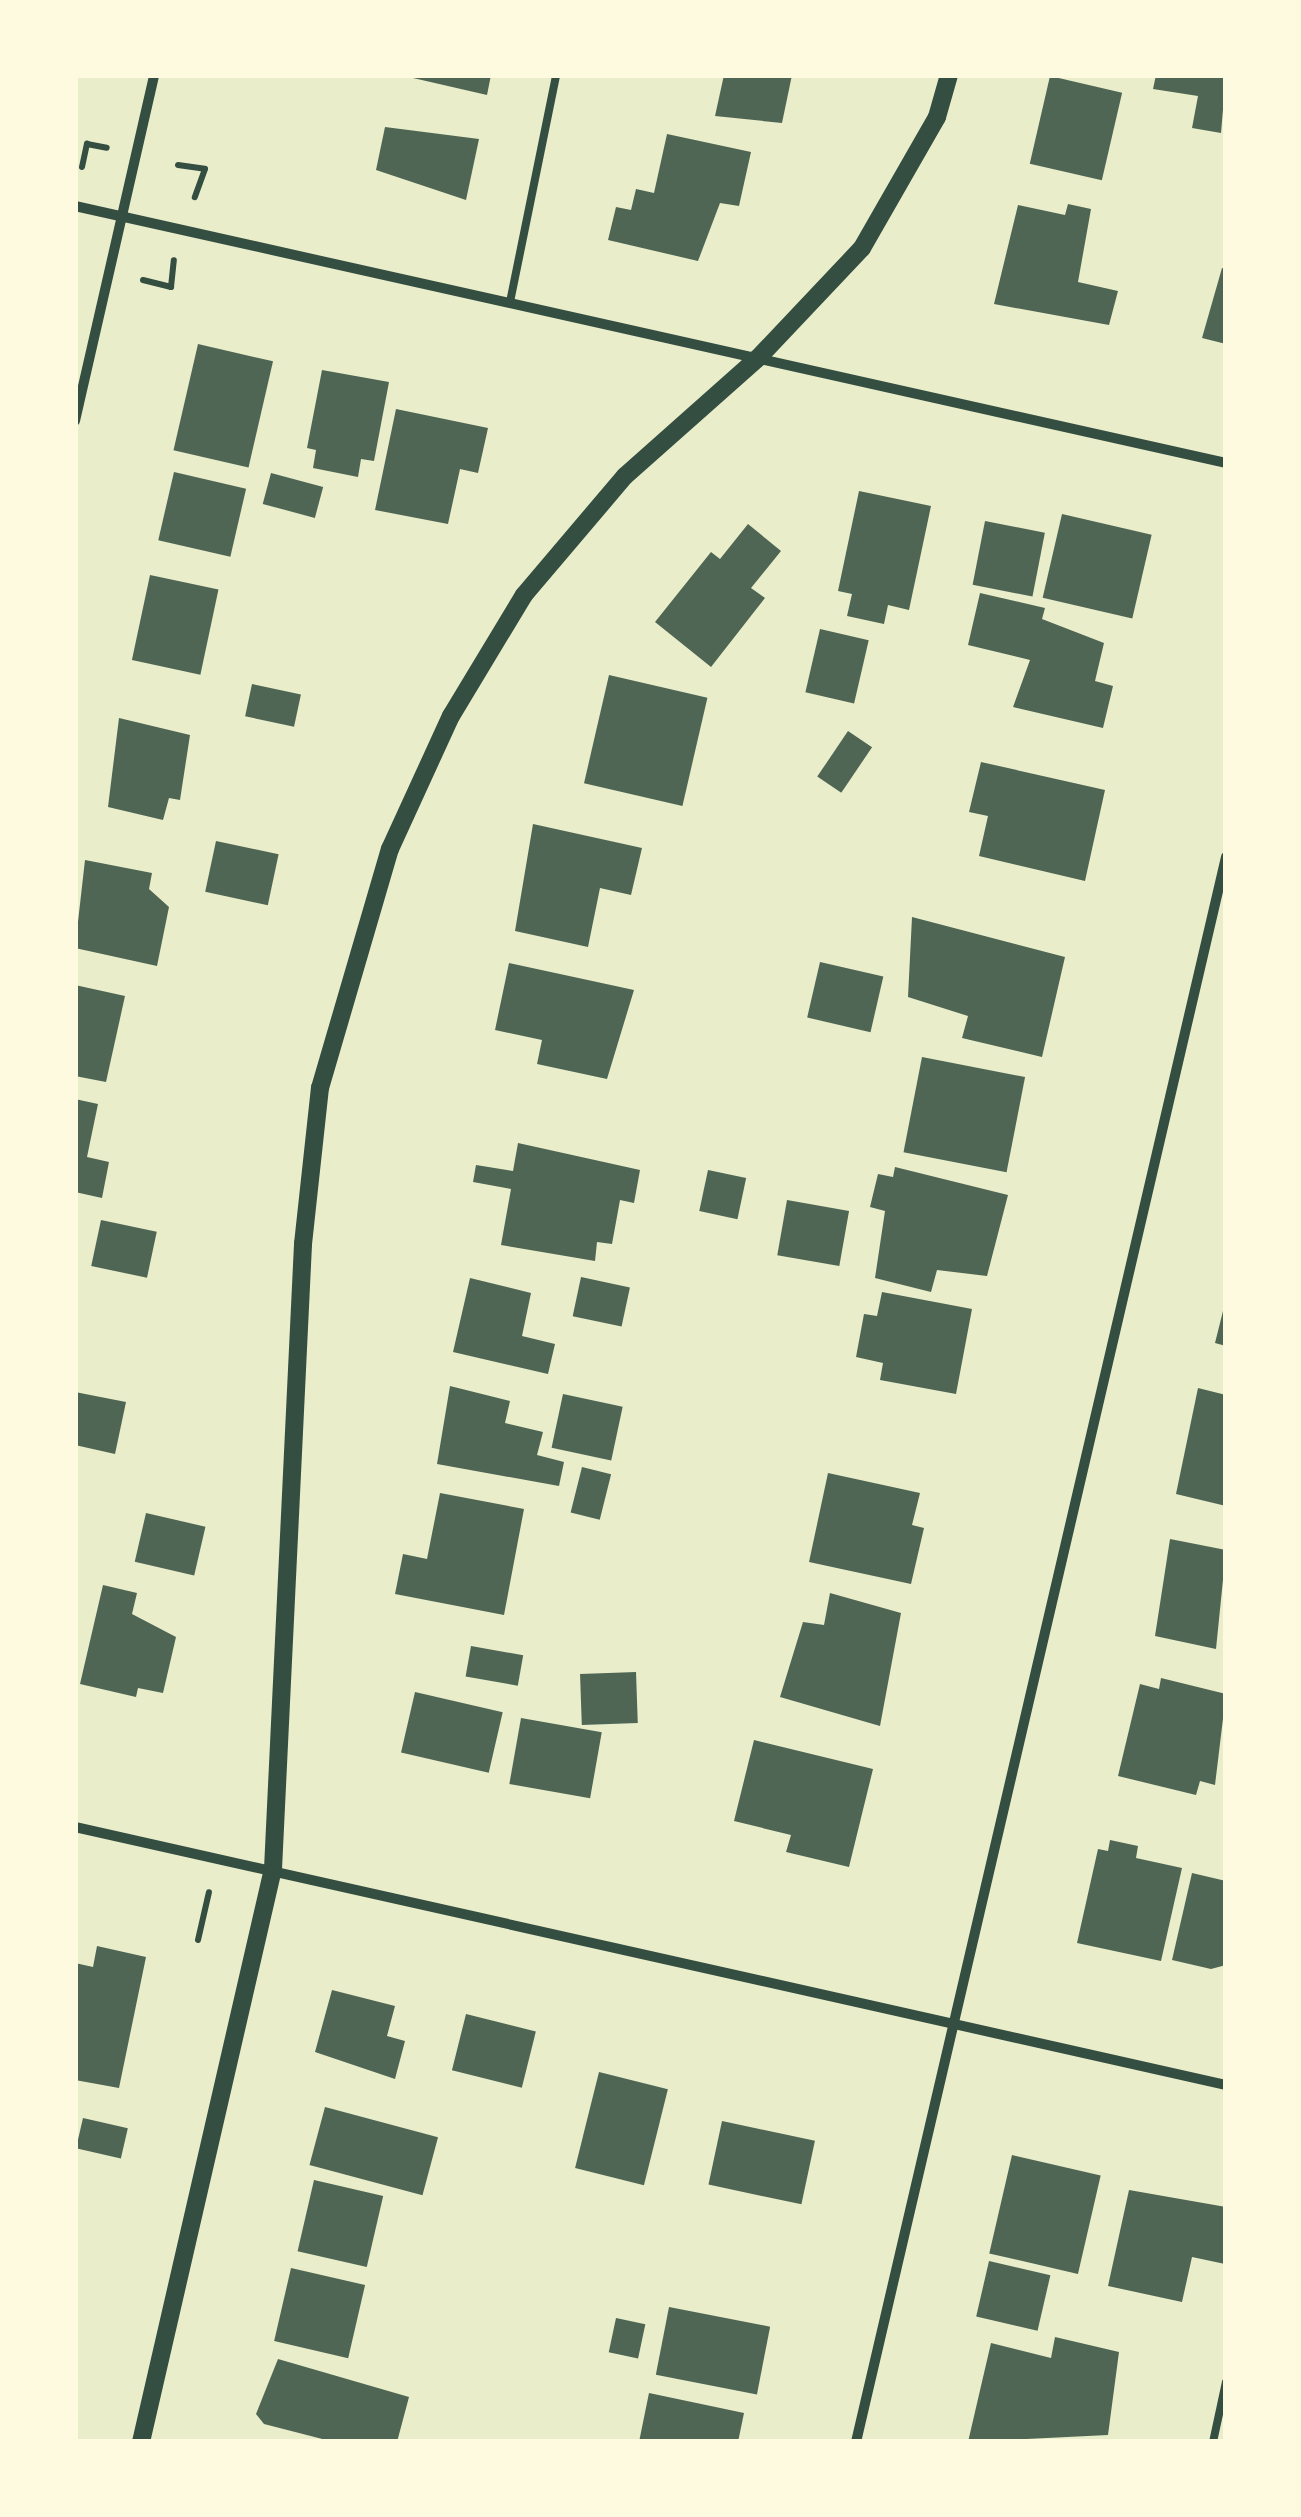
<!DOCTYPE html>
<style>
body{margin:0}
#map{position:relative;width:1301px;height:2517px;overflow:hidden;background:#e9edc9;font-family:"Fira Sans Condensed",sans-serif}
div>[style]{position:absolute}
.building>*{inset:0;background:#4f6655;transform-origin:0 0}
.path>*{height:6px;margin:-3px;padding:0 3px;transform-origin:3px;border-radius:3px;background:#344e41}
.service>*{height:8px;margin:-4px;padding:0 4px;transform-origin:4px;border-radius:4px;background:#344e41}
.minor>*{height:10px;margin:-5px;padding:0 5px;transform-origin:5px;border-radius:5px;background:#344e41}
.tertiary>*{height:18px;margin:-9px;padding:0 9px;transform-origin:9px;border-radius:9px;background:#344e41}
span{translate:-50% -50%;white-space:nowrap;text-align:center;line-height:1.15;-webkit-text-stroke:10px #fefae0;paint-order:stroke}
.frame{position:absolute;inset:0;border:78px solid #fefae0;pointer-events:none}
</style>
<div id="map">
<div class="building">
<div style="clip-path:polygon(400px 75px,491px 75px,487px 95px)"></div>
<div style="clip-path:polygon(724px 75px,792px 75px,782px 123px,715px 116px)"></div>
<div style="clip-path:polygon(1156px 75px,1226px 75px,1221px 133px,1192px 128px,1198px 96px,1153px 89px)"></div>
<div style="left:1050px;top:76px;width:74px;height:90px;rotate:13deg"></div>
<div style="clip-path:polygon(385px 127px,479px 139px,466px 200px,376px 170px)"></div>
<div style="clip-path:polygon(667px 134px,751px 152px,739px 206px,720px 203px,698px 261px,608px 240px,616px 207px,631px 210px,636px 189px,654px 193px)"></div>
<div style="clip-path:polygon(1068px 204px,1091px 209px,1078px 282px,1118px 291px,1109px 325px,994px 304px,1018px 205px,1065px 215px)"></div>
<div style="clip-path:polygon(1222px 268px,1226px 269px,1226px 344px,1202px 338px)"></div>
<div style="left:198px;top:344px;width:77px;height:109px;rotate:13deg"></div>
<div style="clip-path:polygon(322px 370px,389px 382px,374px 461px,361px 459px,358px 477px,313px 468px,316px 450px,307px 448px)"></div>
<div style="clip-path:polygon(396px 409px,488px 428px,478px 473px,460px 469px,448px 524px,375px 510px)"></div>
<div style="left:174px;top:472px;width:74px;height:70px;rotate:13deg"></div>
<div style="left:271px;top:473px;width:54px;height:32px;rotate:15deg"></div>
<div style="clip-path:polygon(859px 491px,931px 506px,909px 610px,888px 605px,884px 624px,847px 616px,852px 594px,838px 591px)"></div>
<div style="left:1062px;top:514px;width:92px;height:86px;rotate:13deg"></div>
<div style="left:985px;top:521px;width:61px;height:65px;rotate:11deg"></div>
<div style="clip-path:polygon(748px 524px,781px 551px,751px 588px,765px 598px,711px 667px,655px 622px,711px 552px,720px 559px)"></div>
<div style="left:150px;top:575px;width:70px;height:87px;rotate:12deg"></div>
<div style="clip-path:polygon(980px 593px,1045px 608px,1042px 619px,1104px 643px,1095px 681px,1113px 686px,1103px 728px,1013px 707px,1030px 660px,968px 645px)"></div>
<div style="left:820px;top:629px;width:50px;height:65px;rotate:13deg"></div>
<div style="left:609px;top:675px;width:101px;height:111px;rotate:13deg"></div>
<div style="left:252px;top:684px;width:50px;height:33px;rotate:12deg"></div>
<div style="clip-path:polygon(119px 718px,190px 735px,180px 800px,169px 798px,163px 820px,108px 807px)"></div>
<div style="left:848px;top:731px;width:29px;height:55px;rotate:34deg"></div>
<div style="clip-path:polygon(981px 762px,1105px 790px,1085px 881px,979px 856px,988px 816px,969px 812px)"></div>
<div style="clip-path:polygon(533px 824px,642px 848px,631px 895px,600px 888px,588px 947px,515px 931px)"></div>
<div style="left:216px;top:841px;width:64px;height:52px;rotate:12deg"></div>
<div style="clip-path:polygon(85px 860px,152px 873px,149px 889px,169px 907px,157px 966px,75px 948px)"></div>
<div style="clip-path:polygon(912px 917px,1065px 957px,1042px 1057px,962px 1038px,968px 1016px,908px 997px)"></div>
<div style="left:820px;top:962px;width:65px;height:57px;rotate:13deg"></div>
<div style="clip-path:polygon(509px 963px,634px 990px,607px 1079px,537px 1064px,542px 1040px,495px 1030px)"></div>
<div style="clip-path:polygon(75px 985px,125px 996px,106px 1082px,75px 1076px)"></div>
<div style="left:922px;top:1057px;width:105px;height:97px;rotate:11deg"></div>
<div style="clip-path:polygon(75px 1099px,98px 1104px,87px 1157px,109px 1162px,102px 1198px,75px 1192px)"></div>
<div style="clip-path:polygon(518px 1143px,640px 1170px,634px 1203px,620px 1200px,612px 1244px,597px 1242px,595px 1261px,501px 1245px,511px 1189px,473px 1182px,476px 1165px,513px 1171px)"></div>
<div style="clip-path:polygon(895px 1167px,1008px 1195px,987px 1276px,937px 1270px,931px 1292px,875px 1278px,885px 1211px,870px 1207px,878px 1174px,893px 1177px)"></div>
<div style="left:708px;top:1170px;width:39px;height:42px;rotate:12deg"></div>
<div style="left:787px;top:1200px;width:63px;height:56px;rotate:10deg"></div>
<div style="left:101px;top:1220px;width:57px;height:47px;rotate:12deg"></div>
<div style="left:581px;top:1277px;width:50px;height:40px;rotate:12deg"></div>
<div style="clip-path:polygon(470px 1278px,531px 1293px,522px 1336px,555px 1344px,548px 1374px,453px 1352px)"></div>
<div style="clip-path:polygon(882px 1292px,972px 1309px,956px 1394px,880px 1380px,883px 1363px,856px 1357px,864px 1314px,877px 1316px)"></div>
<div style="clip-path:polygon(1226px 1299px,1226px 1346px,1215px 1343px)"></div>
<div style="clip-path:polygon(450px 1386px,510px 1401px,505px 1423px,543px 1432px,537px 1455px,564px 1462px,559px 1486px,437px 1464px)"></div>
<div style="clip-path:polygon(1198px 1388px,1226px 1395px,1226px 1506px,1176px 1494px)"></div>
<div style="clip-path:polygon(75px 1392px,126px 1402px,115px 1454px,75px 1445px)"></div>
<div style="left:563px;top:1394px;width:61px;height:55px;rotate:12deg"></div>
<div style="left:582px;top:1467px;width:30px;height:47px;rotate:14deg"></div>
<div style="clip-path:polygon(828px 1473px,920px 1493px,912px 1525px,924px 1528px,911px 1584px,809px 1562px)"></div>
<div style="clip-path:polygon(440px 1493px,524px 1509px,504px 1615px,395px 1594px,403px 1554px,427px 1559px)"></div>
<div style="left:146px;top:1513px;width:61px;height:50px;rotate:13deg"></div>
<div style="clip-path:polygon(1170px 1539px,1226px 1550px,1216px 1649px,1155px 1636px)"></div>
<div style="clip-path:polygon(103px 1585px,137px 1593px,132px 1614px,176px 1637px,163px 1693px,138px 1688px,136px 1697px,80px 1684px)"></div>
<div style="clip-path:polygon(830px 1593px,901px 1613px,880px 1726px,780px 1697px,803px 1622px,824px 1625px)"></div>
<div style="left:471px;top:1646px;width:53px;height:31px;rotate:10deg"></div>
<div style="left:636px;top:1672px;width:51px;height:56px;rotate:88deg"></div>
<div style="clip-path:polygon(1161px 1678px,1226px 1694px,1215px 1785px,1200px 1781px,1196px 1795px,1118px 1776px,1140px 1684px,1159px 1689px)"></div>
<div style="left:415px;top:1692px;width:90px;height:62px;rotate:13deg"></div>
<div style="left:521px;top:1718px;width:82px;height:67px;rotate:10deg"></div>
<div style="clip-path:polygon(754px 1740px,873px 1769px,849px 1867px,786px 1852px,791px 1835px,734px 1821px)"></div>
<div style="clip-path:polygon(1110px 1840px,1138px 1846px,1136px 1858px,1182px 1868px,1161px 1961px,1077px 1943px,1098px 1849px,1108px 1851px)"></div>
<div style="clip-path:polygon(1192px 1873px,1226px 1881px,1226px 1965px,1211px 1969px,1172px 1960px)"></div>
<div style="clip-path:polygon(97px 1946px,146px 1957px,119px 2088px,75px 2080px,75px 1963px,93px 1967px)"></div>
<div style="clip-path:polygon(332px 1990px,395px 2006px,387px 2036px,405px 2041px,395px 2079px,315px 2052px)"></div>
<div style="left:466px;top:2014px;width:72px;height:58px;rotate:14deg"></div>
<div style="left:599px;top:2072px;width:71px;height:99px;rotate:14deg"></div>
<div style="left:325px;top:2107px;width:117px;height:60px;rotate:15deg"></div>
<div style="left:83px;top:2118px;width:46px;height:31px;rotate:13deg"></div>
<div style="left:722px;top:2121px;width:95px;height:65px;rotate:12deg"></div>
<div style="left:1012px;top:2155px;width:91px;height:101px;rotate:13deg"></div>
<div style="left:314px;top:2180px;width:71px;height:73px;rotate:13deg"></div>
<div style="clip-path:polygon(1129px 2190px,1226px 2207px,1225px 2264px,1192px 2257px,1182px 2302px,1108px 2286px)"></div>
<div style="left:989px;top:2261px;width:63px;height:57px;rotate:13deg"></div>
<div style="left:291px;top:2268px;width:76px;height:75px;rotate:13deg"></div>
<div style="left:669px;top:2307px;width:103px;height:69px;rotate:11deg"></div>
<div style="left:616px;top:2318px;width:30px;height:35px;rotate:12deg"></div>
<div style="clip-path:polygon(1055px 2337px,1119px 2352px,1108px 2435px,968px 2442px,991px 2343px,1051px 2358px)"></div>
<div style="clip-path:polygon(278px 2359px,409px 2397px,397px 2442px,334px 2442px,264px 2424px,256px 2414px)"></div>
<div style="clip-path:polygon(649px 2393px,744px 2413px,738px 2442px,639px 2442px)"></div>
</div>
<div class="path">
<div style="left:178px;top:165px;width:27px;rotate:8deg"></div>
<div style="left:205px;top:169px;width:30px;rotate:110deg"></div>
<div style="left:82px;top:167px;width:24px;rotate:-78deg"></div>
<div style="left:87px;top:144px;width:20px;rotate:11deg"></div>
<div style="left:143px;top:280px;width:29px;rotate:14deg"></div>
<div style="left:171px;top:287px;width:27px;rotate:-84deg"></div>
<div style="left:198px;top:1940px;width:49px;rotate:-77.1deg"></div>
</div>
<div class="service">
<div style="left:510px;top:302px;width:232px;rotate:-78.5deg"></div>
<div style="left:1213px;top:2442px;width:61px;rotate:-77.8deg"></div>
</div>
<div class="minor">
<div style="left:75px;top:206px;width:1179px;rotate:12.59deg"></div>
<div style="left:75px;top:421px;width:355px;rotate:-77.1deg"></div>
<div style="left:75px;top:1827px;width:1180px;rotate:12.63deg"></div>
<div style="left:856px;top:2442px;width:1628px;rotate:-76.86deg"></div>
</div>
<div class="tertiary">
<div style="left:141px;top:2442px;width:588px;rotate:-77.03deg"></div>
<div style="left:273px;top:1869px;width:626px;rotate:-87.25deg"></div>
<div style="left:303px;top:1244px;width:157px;rotate:-83.8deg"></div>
<div style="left:320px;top:1088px;width:249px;rotate:-73.7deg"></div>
<div style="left:390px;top:849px;width:146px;rotate:-65.4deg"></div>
<div style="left:451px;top:716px;width:141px;rotate:-58.9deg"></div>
<div style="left:524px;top:595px;width:156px;rotate:-49.7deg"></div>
<div style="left:625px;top:476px;width:178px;rotate:-41.6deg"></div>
<div style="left:758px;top:358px;width:151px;rotate:-46.6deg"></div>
<div style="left:862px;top:248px;width:151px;rotate:-60.2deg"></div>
<div style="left:937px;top:117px;width:44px;rotate:-74.1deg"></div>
</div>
<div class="frame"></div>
</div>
